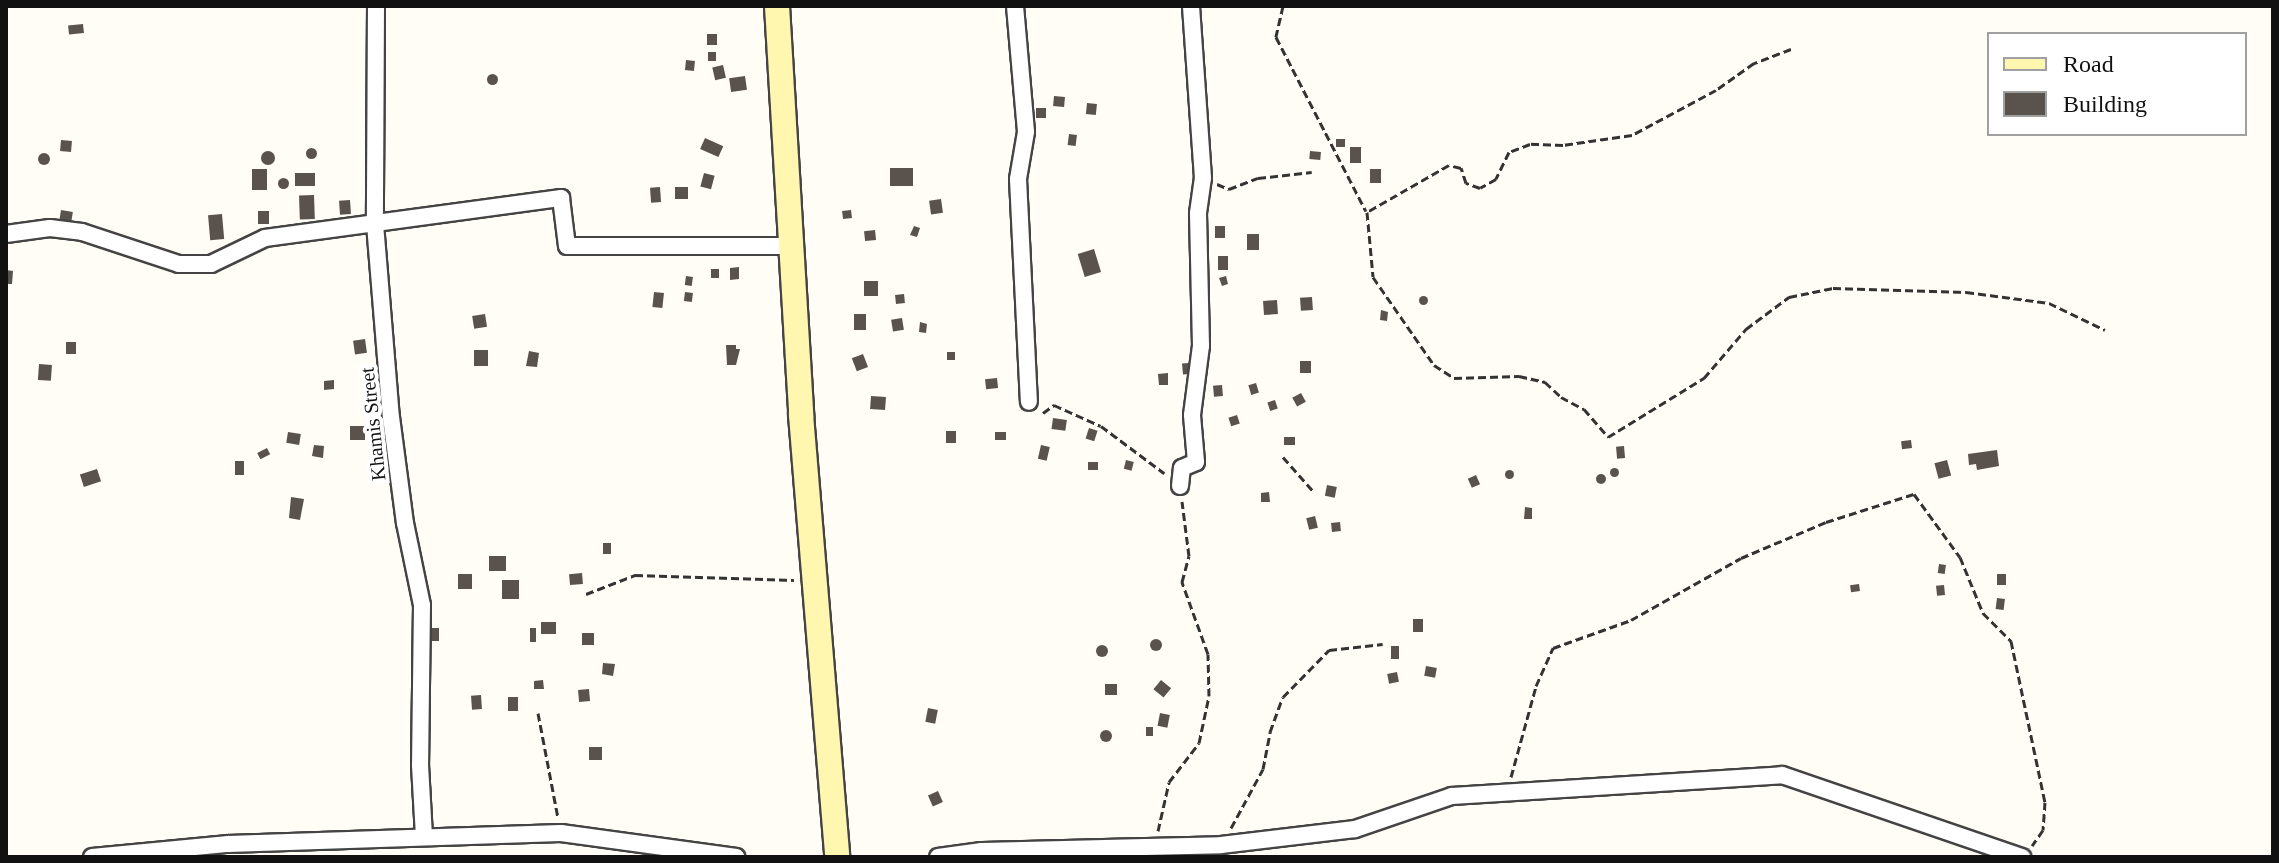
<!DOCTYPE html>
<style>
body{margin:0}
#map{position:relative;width:2279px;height:863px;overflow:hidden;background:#fffdf5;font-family:"Times New Roman",serif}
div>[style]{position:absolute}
.building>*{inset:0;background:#5a524d;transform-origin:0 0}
.round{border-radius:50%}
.path>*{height:3px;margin-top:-1.5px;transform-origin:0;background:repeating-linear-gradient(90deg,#333 0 8px,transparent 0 12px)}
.roads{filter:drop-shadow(2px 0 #444) drop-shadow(-2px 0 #444) drop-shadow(0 2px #444) drop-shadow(0 -2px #444)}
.street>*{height:16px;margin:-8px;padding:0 8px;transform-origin:8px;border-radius:8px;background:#fff}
.secondary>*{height:24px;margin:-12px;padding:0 12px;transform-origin:12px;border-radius:12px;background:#fff6b0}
span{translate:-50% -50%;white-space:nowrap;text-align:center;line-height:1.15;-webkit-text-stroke:8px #fff;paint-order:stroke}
.street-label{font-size:20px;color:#111}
.frame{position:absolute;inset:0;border:8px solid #111;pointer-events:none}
.legend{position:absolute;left:1987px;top:32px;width:260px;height:104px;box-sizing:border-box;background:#fff;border:2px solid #a0a0a0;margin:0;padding:10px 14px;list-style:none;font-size:24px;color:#111}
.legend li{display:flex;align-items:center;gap:16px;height:40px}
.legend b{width:40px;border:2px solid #a0a0a0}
</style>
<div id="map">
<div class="building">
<div style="left:83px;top:24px;width:9px;height:15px;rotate:84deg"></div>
<div style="left:707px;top:34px;width:10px;height:11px"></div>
<div style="left:708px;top:52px;width:8px;height:9px"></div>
<div style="left:686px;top:60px;width:9px;height:10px;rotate:6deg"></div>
<div style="left:723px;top:65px;width:13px;height:11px;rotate:77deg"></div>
<div class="round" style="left:486.5px;top:73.5px;width:11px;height:11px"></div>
<div style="left:745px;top:76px;width:14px;height:16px;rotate:82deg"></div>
<div style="left:1054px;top:96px;width:11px;height:10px;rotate:5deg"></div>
<div style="left:1087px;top:103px;width:10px;height:11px;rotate:6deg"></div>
<div style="left:1036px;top:108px;width:10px;height:10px"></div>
<div style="left:1069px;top:134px;width:8px;height:11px;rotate:7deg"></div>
<div style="left:705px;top:138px;width:20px;height:12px;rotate:24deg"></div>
<div style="left:1336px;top:139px;width:9px;height:8px"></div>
<div style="left:61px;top:140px;width:11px;height:11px;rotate:5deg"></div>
<div style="left:1350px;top:147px;width:11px;height:16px"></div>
<div class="round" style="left:305.5px;top:147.5px;width:11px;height:11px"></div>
<div style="left:1310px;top:151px;width:11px;height:8px;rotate:5deg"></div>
<div class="round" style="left:261px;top:151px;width:14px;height:14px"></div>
<div class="round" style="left:38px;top:153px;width:12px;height:12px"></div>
<div style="left:890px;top:168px;width:23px;height:18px"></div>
<div style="left:252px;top:169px;width:15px;height:21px"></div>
<div style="left:1370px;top:169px;width:11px;height:14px"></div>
<div style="left:295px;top:173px;width:20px;height:13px"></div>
<div style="left:704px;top:173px;width:11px;height:14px;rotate:15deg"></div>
<div class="round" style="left:277.5px;top:177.5px;width:11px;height:11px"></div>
<div style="left:660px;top:187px;width:15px;height:10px;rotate:86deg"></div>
<div style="left:675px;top:187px;width:13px;height:12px"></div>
<div style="left:314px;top:195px;width:24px;height:15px;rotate:88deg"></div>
<div style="left:941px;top:199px;width:14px;height:12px;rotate:82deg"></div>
<div style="left:350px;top:200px;width:14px;height:11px;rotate:86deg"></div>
<div style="left:61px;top:210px;width:12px;height:14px;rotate:9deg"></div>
<div style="left:851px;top:210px;width:8px;height:9px;rotate:83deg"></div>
<div style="left:258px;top:211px;width:11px;height:13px"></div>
<div style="left:222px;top:214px;width:25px;height:14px;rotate:85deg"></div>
<div style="clip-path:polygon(914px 226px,920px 228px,917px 237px,910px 235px)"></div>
<div style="left:1215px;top:226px;width:10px;height:12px"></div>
<div style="left:875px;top:230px;width:10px;height:11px;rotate:84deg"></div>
<div style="left:1247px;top:234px;width:12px;height:16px"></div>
<div style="left:1094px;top:249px;width:24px;height:17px;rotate:73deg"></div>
<div style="left:1218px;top:256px;width:10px;height:14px"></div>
<div style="clip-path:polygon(739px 267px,739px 279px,730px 280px,730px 268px)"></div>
<div style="left:719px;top:269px;width:9px;height:8px;rotate:90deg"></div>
<div style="clip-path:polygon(6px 270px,13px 271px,12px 284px,6px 284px)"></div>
<div style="left:686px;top:276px;width:7px;height:9px;rotate:8deg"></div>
<div style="clip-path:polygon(1226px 276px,1228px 284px,1222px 286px,1219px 278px)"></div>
<div style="left:864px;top:281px;width:14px;height:15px"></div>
<div style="left:654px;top:292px;width:10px;height:15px;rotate:6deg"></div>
<div style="left:685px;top:292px;width:8px;height:9px;rotate:7deg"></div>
<div style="left:904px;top:294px;width:9px;height:9px;rotate:84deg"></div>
<div class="round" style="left:1418.5px;top:295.5px;width:9px;height:9px"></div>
<div style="left:1312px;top:297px;width:13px;height:12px;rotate:86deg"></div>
<div style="left:1277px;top:300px;width:14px;height:14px;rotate:86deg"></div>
<div style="clip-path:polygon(1381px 310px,1388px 312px,1387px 321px,1380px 320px)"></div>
<div style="left:485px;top:314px;width:13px;height:13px;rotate:81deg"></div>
<div style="left:854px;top:314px;width:12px;height:16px"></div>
<div style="left:902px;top:318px;width:12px;height:11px;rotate:81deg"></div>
<div style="clip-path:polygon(920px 322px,927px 324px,926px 333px,919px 332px)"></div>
<div style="left:365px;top:339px;width:14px;height:12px;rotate:82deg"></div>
<div style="left:66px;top:342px;width:10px;height:12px"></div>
<div style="clip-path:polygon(726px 345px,736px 345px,736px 349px,740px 349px,736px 365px,727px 365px)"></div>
<div style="left:474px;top:350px;width:14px;height:16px"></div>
<div style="clip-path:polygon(529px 351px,539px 353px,537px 367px,526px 366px)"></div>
<div style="left:947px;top:352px;width:8px;height:8px"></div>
<div style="left:863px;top:354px;width:14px;height:12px;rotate:69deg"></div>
<div style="left:1311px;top:361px;width:12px;height:11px;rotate:90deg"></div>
<div style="left:1189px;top:363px;width:11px;height:7px;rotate:85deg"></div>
<div style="left:39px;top:364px;width:13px;height:16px;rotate:4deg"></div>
<div style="clip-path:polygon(1168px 373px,1168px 385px,1159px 385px,1158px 374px)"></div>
<div style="left:997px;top:378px;width:10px;height:12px;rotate:84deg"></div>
<div style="clip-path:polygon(334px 380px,334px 389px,324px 390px,324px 381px)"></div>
<div style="left:1256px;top:383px;width:10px;height:8px;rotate:73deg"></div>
<div style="left:1222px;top:385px;width:11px;height:9px;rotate:85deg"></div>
<div style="left:1301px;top:393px;width:10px;height:10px;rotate:61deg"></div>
<div style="left:871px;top:396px;width:15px;height:13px;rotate:4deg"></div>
<div style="left:1275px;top:400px;width:9px;height:8px;rotate:72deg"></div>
<div style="left:1237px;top:415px;width:9px;height:9px;rotate:72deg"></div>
<div style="left:1053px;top:418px;width:14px;height:11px;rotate:8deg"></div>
<div style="left:350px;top:426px;width:15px;height:14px"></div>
<div style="left:1089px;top:428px;width:9px;height:11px;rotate:18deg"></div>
<div style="left:946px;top:431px;width:10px;height:12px"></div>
<div style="left:288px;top:432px;width:13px;height:11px;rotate:9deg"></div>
<div style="left:995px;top:432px;width:11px;height:8px"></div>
<div style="left:1284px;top:437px;width:11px;height:8px"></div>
<div style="left:1911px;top:440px;width:8px;height:10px;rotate:83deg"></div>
<div style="clip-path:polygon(314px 445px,324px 446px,323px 458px,312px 456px)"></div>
<div style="left:1041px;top:445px;width:9px;height:14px;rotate:13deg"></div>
<div style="left:1624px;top:446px;width:12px;height:8px;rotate:85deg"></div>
<div style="left:267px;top:448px;width:7px;height:11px;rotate:63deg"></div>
<div style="clip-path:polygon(1997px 450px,1999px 466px,1977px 470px,1976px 464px,1969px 465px,1968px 454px)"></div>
<div style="left:1126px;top:460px;width:8px;height:9px;rotate:14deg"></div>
<div style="left:1947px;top:460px;width:16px;height:13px;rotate:75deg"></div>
<div style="left:235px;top:461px;width:9px;height:14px"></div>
<div style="left:1088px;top:462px;width:10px;height:8px"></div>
<div class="round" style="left:1609.5px;top:467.5px;width:9px;height:9px"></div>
<div style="left:97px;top:469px;width:13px;height:18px;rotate:72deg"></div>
<div class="round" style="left:1504.5px;top:469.5px;width:9px;height:9px"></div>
<div class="round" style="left:1596px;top:474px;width:10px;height:10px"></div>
<div style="left:1476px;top:475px;width:10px;height:9px;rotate:66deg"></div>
<div style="left:1327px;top:485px;width:10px;height:11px;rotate:11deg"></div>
<div style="clip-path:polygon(1269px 492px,1270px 502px,1261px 502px,1261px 493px)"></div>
<div style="clip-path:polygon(291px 497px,304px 499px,300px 520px,289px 518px)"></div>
<div style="clip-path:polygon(1525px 507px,1532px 508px,1532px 519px,1524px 519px)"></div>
<div style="left:1315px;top:516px;width:12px;height:9px;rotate:76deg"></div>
<div style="left:1340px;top:522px;width:9px;height:9px;rotate:84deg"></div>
<div style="left:603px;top:543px;width:8px;height:11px"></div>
<div style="left:489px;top:556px;width:17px;height:15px"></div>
<div style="left:1939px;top:564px;width:7px;height:9px;rotate:8deg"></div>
<div style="left:582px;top:573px;width:11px;height:13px;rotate:85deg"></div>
<div style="left:458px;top:574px;width:14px;height:15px"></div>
<div style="left:1997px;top:574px;width:9px;height:11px"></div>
<div style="left:502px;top:580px;width:17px;height:19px"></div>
<div style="left:1859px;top:584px;width:7px;height:9px;rotate:82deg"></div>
<div style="left:1944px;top:585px;width:10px;height:8px;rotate:84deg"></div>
<div style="left:1997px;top:598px;width:8px;height:11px;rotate:7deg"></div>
<div style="left:1413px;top:619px;width:10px;height:13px"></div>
<div style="left:541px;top:622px;width:15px;height:12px"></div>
<div style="left:439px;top:628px;width:13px;height:10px;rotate:90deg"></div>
<div style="left:530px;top:628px;width:6px;height:14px"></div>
<div style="left:594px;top:633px;width:12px;height:12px;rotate:90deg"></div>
<div class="round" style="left:1150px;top:639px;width:12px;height:12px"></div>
<div class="round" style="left:1096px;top:645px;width:12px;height:12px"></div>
<div style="left:1391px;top:646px;width:8px;height:13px"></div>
<div style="clip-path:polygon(603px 663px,615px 664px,613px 676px,602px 674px)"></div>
<div style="left:1426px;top:666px;width:11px;height:10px;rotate:10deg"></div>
<div style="left:1397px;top:672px;width:10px;height:10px;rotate:79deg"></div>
<div style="clip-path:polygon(543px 680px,544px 689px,534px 689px,534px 681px)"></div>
<div style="left:1161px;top:680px;width:13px;height:12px;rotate:39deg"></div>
<div style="left:1105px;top:684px;width:12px;height:11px"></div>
<div style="left:589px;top:689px;width:12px;height:11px;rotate:85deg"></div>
<div style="left:481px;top:695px;width:14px;height:10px;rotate:86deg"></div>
<div style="left:508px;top:697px;width:10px;height:14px"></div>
<div style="left:928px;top:708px;width:10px;height:14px;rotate:11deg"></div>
<div style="left:1160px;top:713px;width:10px;height:13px;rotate:11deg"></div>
<div style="left:1146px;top:727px;width:7px;height:9px"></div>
<div class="round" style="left:1100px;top:730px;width:12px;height:12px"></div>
<div style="left:602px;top:747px;width:13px;height:13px;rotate:90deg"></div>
<div style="left:938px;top:791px;width:12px;height:11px;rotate:66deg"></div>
</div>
<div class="path">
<div style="left:1283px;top:6px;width:32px;rotate:103deg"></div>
<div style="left:1276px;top:37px;width:196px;rotate:62.7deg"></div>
<div style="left:1791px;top:49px;width:40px;rotate:159deg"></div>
<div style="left:1754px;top:63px;width:47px;rotate:144.6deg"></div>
<div style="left:1716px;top:90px;width:95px;rotate:151.8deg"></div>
<div style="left:1632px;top:135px;width:70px;rotate:171.8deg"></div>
<div style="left:1563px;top:145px;width:33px;rotate:-178deg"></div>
<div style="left:1530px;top:144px;width:22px;rotate:159deg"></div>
<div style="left:1509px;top:152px;width:30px;rotate:116deg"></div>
<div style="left:1496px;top:179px;width:18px;rotate:151deg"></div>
<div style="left:1480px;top:188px;width:15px;rotate:-160deg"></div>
<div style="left:1466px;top:183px;width:16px;rotate:-108deg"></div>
<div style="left:1461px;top:168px;width:12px;rotate:-166deg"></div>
<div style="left:1449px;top:165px;width:95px;rotate:150.2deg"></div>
<div style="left:1367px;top:212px;width:65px;rotate:84.7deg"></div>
<div style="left:1373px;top:277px;width:107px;rotate:55.3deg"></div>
<div style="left:1434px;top:365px;width:24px;rotate:33deg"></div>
<div style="left:1454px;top:378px;width:65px;rotate:-1.8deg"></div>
<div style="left:1519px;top:376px;width:27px;rotate:13deg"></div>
<div style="left:1545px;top:382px;width:22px;rotate:43deg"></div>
<div style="left:1561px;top:397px;width:26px;rotate:28deg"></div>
<div style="left:1584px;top:409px;width:37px;rotate:49deg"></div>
<div style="left:1608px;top:437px;width:113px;rotate:-31.6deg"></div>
<div style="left:1704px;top:378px;width:65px;rotate:-49.4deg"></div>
<div style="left:1746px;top:329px;width:54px;rotate:-36.7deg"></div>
<div style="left:1789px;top:297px;width:45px;rotate:-11.6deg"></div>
<div style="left:1833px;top:288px;width:133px;rotate:1.7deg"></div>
<div style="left:1966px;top:292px;width:84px;rotate:7.5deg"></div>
<div style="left:2049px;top:303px;width:62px;rotate:25.7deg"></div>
<div style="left:1217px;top:184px;width:13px;rotate:23deg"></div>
<div style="left:1229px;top:189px;width:31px;rotate:-21deg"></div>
<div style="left:1258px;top:178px;width:54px;rotate:-6.3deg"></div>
<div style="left:1043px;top:413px;width:14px;rotate:-36deg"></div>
<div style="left:1054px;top:405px;width:51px;rotate:24.1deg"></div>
<div style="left:1101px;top:426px;width:79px;rotate:36.7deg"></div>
<div style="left:1283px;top:457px;width:47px;rotate:48.5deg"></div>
<div style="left:586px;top:594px;width:53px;rotate:-21.2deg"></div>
<div style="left:635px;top:575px;width:159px;rotate:1.8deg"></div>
<div style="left:538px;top:713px;width:107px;rotate:79.2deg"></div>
<div style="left:1511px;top:777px;width:94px;rotate:-74.6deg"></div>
<div style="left:1536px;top:686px;width:42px;rotate:-65.9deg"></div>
<div style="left:1553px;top:648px;width:83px;rotate:-19.7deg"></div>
<div style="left:1631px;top:620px;width:126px;rotate:-29.4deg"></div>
<div style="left:1741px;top:558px;width:92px;rotate:-23deg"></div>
<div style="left:1826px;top:522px;width:92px;rotate:-17.7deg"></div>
<div style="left:1914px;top:494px;width:78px;rotate:53.9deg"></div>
<div style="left:1960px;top:557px;width:61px;rotate:67.7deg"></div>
<div style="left:1983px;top:613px;width:40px;rotate:45deg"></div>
<div style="left:2011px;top:641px;width:165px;rotate:78.1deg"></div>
<div style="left:2045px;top:802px;width:28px;rotate:94deg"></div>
<div style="left:2043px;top:830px;width:19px;rotate:125deg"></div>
<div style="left:1231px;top:828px;width:67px;rotate:-61.5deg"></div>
<div style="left:1263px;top:769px;width:38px;rotate:-79deg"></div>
<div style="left:1270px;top:732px;width:37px;rotate:-70deg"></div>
<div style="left:1283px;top:697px;width:66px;rotate:-45.6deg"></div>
<div style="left:1329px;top:650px;width:54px;rotate:-6.3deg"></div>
<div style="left:1158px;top:831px;width:50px;rotate:-77.3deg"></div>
<div style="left:1169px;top:782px;width:49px;rotate:-52.4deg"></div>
<div style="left:1199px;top:743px;width:48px;rotate:-78deg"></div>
<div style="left:1209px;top:696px;width:42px;rotate:-91.4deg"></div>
<div style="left:1208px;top:654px;width:77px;rotate:-109.9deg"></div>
<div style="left:1182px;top:582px;width:27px;rotate:-75deg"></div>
<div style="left:1189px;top:556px;width:55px;rotate:-97.3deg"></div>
</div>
<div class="roads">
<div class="street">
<div style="left:376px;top:6px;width:218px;rotate:90.3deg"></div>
<div style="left:375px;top:224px;width:194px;rotate:85.3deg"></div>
<div style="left:391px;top:417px;width:107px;rotate:82.5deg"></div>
<div style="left:405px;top:523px;width:84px;rotate:78.3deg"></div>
<div style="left:422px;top:605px;width:160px;rotate:90.7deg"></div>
<div style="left:420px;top:765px;width:71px;rotate:86.8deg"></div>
<div style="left:1015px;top:6px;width:126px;rotate:85deg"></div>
<div style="left:1026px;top:132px;width:48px;rotate:99.7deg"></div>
<div style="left:1018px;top:179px;width:223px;rotate:87.2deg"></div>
<div style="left:6px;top:234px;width:44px;rotate:-7.8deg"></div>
<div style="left:50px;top:228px;width:32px;rotate:7deg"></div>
<div style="left:82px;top:232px;width:102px;rotate:18.3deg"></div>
<div style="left:179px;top:264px;width:32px"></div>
<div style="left:211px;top:264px;width:60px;rotate:-25.7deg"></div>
<div style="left:265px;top:238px;width:299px;rotate:-7.7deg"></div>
<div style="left:561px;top:198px;width:48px;rotate:82.9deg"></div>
<div style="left:567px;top:246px;width:224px"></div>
<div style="left:1180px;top:486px;width:18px;rotate:-84deg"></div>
<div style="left:1182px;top:468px;width:15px;rotate:-23deg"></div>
<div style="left:1196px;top:462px;width:47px;rotate:-94.9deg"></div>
<div style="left:1192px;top:415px;width:70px;rotate:-82.6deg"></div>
<div style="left:1201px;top:346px;width:133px;rotate:-91.3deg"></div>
<div style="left:1198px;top:213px;width:35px;rotate:-82deg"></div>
<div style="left:1203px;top:178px;width:172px;rotate:-94deg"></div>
<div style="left:92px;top:857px;width:137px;rotate:-5.5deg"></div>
<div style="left:228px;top:844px;width:333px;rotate:-1.9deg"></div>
<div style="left:561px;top:833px;width:177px;rotate:7.8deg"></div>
<div style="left:938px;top:857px;width:44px;rotate:-7.8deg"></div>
<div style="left:982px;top:851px;width:239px;rotate:-1.4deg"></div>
<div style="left:1221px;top:845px;width:135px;rotate:-6.8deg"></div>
<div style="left:1355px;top:829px;width:102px;rotate:-18.8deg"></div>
<div style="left:1452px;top:796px;width:331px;rotate:-3.6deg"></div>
<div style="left:1782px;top:775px;width:254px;rotate:18.9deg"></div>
</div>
<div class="secondary">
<div style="left:777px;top:6px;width:410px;rotate:86.6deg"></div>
<div style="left:801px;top:415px;width:443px;rotate:85.3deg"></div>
</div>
</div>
<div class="street-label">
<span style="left:373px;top:424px;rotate:-96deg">Khamis Street</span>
</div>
<div class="frame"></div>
<ul class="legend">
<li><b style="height:10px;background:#fff6b0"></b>Road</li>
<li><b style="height:22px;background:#5a524d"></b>Building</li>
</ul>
</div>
